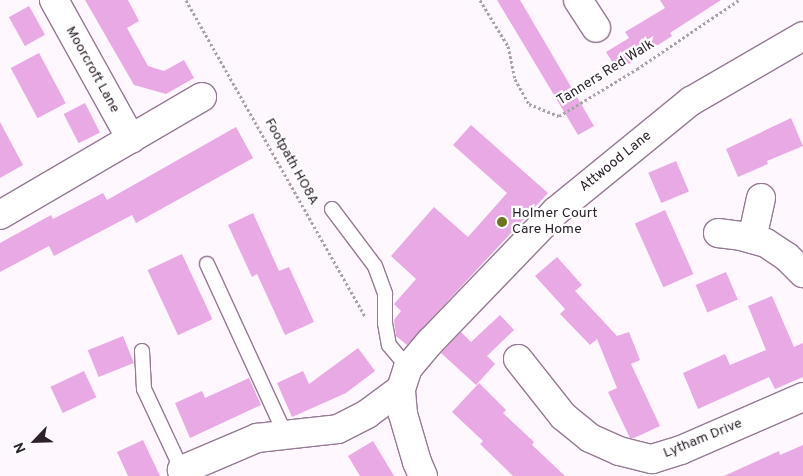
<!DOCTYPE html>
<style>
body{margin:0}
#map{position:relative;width:803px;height:476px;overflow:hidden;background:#fef7fd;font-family:Overpass,sans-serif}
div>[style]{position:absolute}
.building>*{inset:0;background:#e9a9e4;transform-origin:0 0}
.path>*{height:3px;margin-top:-1.5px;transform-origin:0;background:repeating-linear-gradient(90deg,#aaa1a9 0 2.5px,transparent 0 5px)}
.roads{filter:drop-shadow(1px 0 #957a93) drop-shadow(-1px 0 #957a93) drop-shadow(0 1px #957a93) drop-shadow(0 -1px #957a93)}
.service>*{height:14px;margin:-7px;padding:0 7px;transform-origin:7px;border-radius:7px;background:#fff}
.minor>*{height:28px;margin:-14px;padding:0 14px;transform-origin:14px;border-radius:14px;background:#fff}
.dots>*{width:14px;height:14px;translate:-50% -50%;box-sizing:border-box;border:2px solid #fff;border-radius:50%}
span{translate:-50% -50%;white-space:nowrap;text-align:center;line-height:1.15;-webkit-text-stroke:4.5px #fff;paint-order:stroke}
.street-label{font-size:14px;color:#2d222c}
.poi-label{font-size:14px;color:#2d222c}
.left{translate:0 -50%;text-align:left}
.north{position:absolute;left:10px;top:416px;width:50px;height:50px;-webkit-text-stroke:4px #fff;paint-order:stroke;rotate:246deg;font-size:14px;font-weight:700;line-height:20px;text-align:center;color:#2d222c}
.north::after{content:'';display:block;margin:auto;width:18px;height:22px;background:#2d222c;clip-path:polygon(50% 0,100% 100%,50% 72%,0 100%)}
</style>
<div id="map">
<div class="building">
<div style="clip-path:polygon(85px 0,128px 0,139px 21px,127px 28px,148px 66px,164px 71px,184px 60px,194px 78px,166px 94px,134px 85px)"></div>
<div style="clip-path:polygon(497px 0,520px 0,594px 126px,578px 135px)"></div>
<div style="clip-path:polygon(660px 0,721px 0,670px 33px,672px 36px,618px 71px,606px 52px,629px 38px,625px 32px,665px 8px)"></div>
<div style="left:29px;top:6px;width:33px;height:23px;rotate:61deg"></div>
<div style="left:39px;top:53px;width:57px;height:32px;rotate:62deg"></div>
<div style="left:85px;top:103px;width:33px;height:24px;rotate:63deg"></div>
<div style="clip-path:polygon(791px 118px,803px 146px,767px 161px,768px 164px,738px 177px,726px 149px)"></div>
<div style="clip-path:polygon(0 122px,23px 165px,0 178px)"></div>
<div style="clip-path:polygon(471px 125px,548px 193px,407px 345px,396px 336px,394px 320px,401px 311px,394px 304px,416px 279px,391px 256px,434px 207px,468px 237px,507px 193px,453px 145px)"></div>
<div style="clip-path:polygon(236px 127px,253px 158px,136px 223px,132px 215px,54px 256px,49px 246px,0 272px,0 243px,51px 215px,53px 219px,103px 193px,107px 200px)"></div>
<div style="left:676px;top:161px;width:33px;height:30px;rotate:67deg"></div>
<div style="left:665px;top:210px;width:70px;height:33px;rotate:66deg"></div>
<div style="clip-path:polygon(253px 213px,279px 271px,289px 267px,314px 322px,285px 335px,257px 274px,252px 277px,228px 225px)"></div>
<div style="left:182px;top:254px;width:72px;height:38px;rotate:65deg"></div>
<div style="clip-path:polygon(557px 257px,582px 285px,575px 291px,617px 336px,629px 332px,640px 360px,631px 364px,660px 426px,634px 438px,630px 438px,608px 392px,617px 388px,597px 339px,590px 345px,560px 314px,565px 309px,535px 276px)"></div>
<div style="left:726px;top:272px;width:30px;height:33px;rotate:67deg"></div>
<div style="clip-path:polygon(772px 296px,794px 347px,803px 343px,803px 377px,775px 389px,769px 377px,698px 409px,683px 373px,725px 354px,730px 365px,766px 350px,748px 306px)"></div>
<div style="clip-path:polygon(500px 315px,514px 330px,487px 356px,495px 364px,476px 385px,441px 353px,461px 332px,471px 342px)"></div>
<div style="left:123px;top:336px;width:29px;height:38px;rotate:68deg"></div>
<div style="clip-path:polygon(358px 348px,375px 371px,346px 393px,292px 417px,277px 383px,303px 371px,309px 384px)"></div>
<div style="left:84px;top:371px;width:29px;height:37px;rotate:65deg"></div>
<div style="clip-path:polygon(249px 378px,261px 405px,190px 438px,175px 403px,202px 391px,205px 398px)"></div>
<div style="clip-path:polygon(479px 383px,506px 410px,503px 413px,534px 442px,532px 445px,565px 476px,513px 476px,480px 444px,483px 441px,452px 412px)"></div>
<div style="clip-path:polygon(143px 440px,160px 476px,128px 476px,117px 452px)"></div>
<div style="clip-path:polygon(373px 441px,394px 476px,360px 476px,348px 456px)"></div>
<div style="clip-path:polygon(803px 445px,803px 476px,724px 476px,779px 451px,780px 455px)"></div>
</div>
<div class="path">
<div style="left:186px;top:0;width:364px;rotate:60.5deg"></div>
<div style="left:480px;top:0;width:54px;rotate:58.7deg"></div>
<div style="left:508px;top:46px;width:34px;rotate:78deg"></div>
<div style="left:515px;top:79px;width:29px;rotate:61deg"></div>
<div style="left:529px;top:104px;width:32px;rotate:22deg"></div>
<div style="left:559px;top:116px;width:91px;rotate:-31.1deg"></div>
<div style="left:637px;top:69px;width:123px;rotate:-34.1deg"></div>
</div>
<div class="roads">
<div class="service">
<div style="left:332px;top:209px;width:71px;rotate:53deg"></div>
<div style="left:375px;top:266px;width:30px;rotate:70deg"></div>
<div style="left:385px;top:294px;width:29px;rotate:90deg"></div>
<div style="left:385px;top:323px;width:22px;rotate:80deg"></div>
<div style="left:389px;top:345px;width:30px;rotate:50deg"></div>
<div style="left:207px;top:264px;width:189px;rotate:65.3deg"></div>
<div style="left:142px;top:351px;width:38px;rotate:87deg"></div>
<div style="left:144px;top:389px;width:89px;rotate:64.9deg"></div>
</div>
<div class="minor">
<div style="left:54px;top:0;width:159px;rotate:61deg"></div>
<div style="left:578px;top:0;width:33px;rotate:57deg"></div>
<div style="left:0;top:215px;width:234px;rotate:-30.3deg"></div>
<div style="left:718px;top:233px;width:23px;rotate:7deg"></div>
<div style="left:741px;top:236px;width:26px;rotate:16deg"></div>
<div style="left:766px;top:243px;width:25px;rotate:34deg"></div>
<div style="left:787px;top:257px;width:23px;rotate:45deg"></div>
<div style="left:752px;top:239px;width:42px;rotate:-77.6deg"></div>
<div style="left:518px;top:359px;width:73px;rotate:51.7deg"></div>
<div style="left:563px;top:416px;width:35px;rotate:39deg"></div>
<div style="left:590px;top:438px;width:32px;rotate:24deg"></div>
<div style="left:619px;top:451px;width:34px;rotate:14deg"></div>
<div style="left:652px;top:459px;width:30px;rotate:-17deg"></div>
<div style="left:681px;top:450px;width:133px;rotate:-23.5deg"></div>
<div style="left:185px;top:476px;width:7px;rotate:-117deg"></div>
<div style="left:182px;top:470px;width:82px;rotate:-23.1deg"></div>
<div style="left:257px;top:438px;width:81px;rotate:-6.3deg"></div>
<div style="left:338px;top:429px;width:33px;rotate:-27deg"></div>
<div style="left:367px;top:414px;width:42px;rotate:-36.3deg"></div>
<div style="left:423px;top:476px;width:15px;rotate:-113deg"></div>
<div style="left:417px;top:462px;width:50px;rotate:-106.3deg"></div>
<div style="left:403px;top:414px;width:25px;rotate:-95deg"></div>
<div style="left:401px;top:389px;width:22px;rotate:-72deg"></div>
<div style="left:408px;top:368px;width:35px;rotate:-50deg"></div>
<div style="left:431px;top:341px;width:180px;rotate:-46.1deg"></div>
<div style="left:556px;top:211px;width:174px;rotate:-39.2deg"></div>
<div style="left:691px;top:101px;width:129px;rotate:-30.1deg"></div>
</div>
</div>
<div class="dots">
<div style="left:502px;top:222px;background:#6e751e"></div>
</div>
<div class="street-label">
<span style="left:92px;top:70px;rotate:61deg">Moorcroft Lane</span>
<span style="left:606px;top:73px;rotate:-32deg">Tanners Red Walk</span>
<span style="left:291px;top:162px;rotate:61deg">Footpath HO8A</span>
<span style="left:616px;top:162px;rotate:-39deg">Attwood Lane</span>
<span style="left:703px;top:439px;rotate:-22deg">Lytham Drive</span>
</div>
<div class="poi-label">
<span class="left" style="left:512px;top:222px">Holmer Court<br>Care Home</span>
</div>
<div class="north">N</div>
</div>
